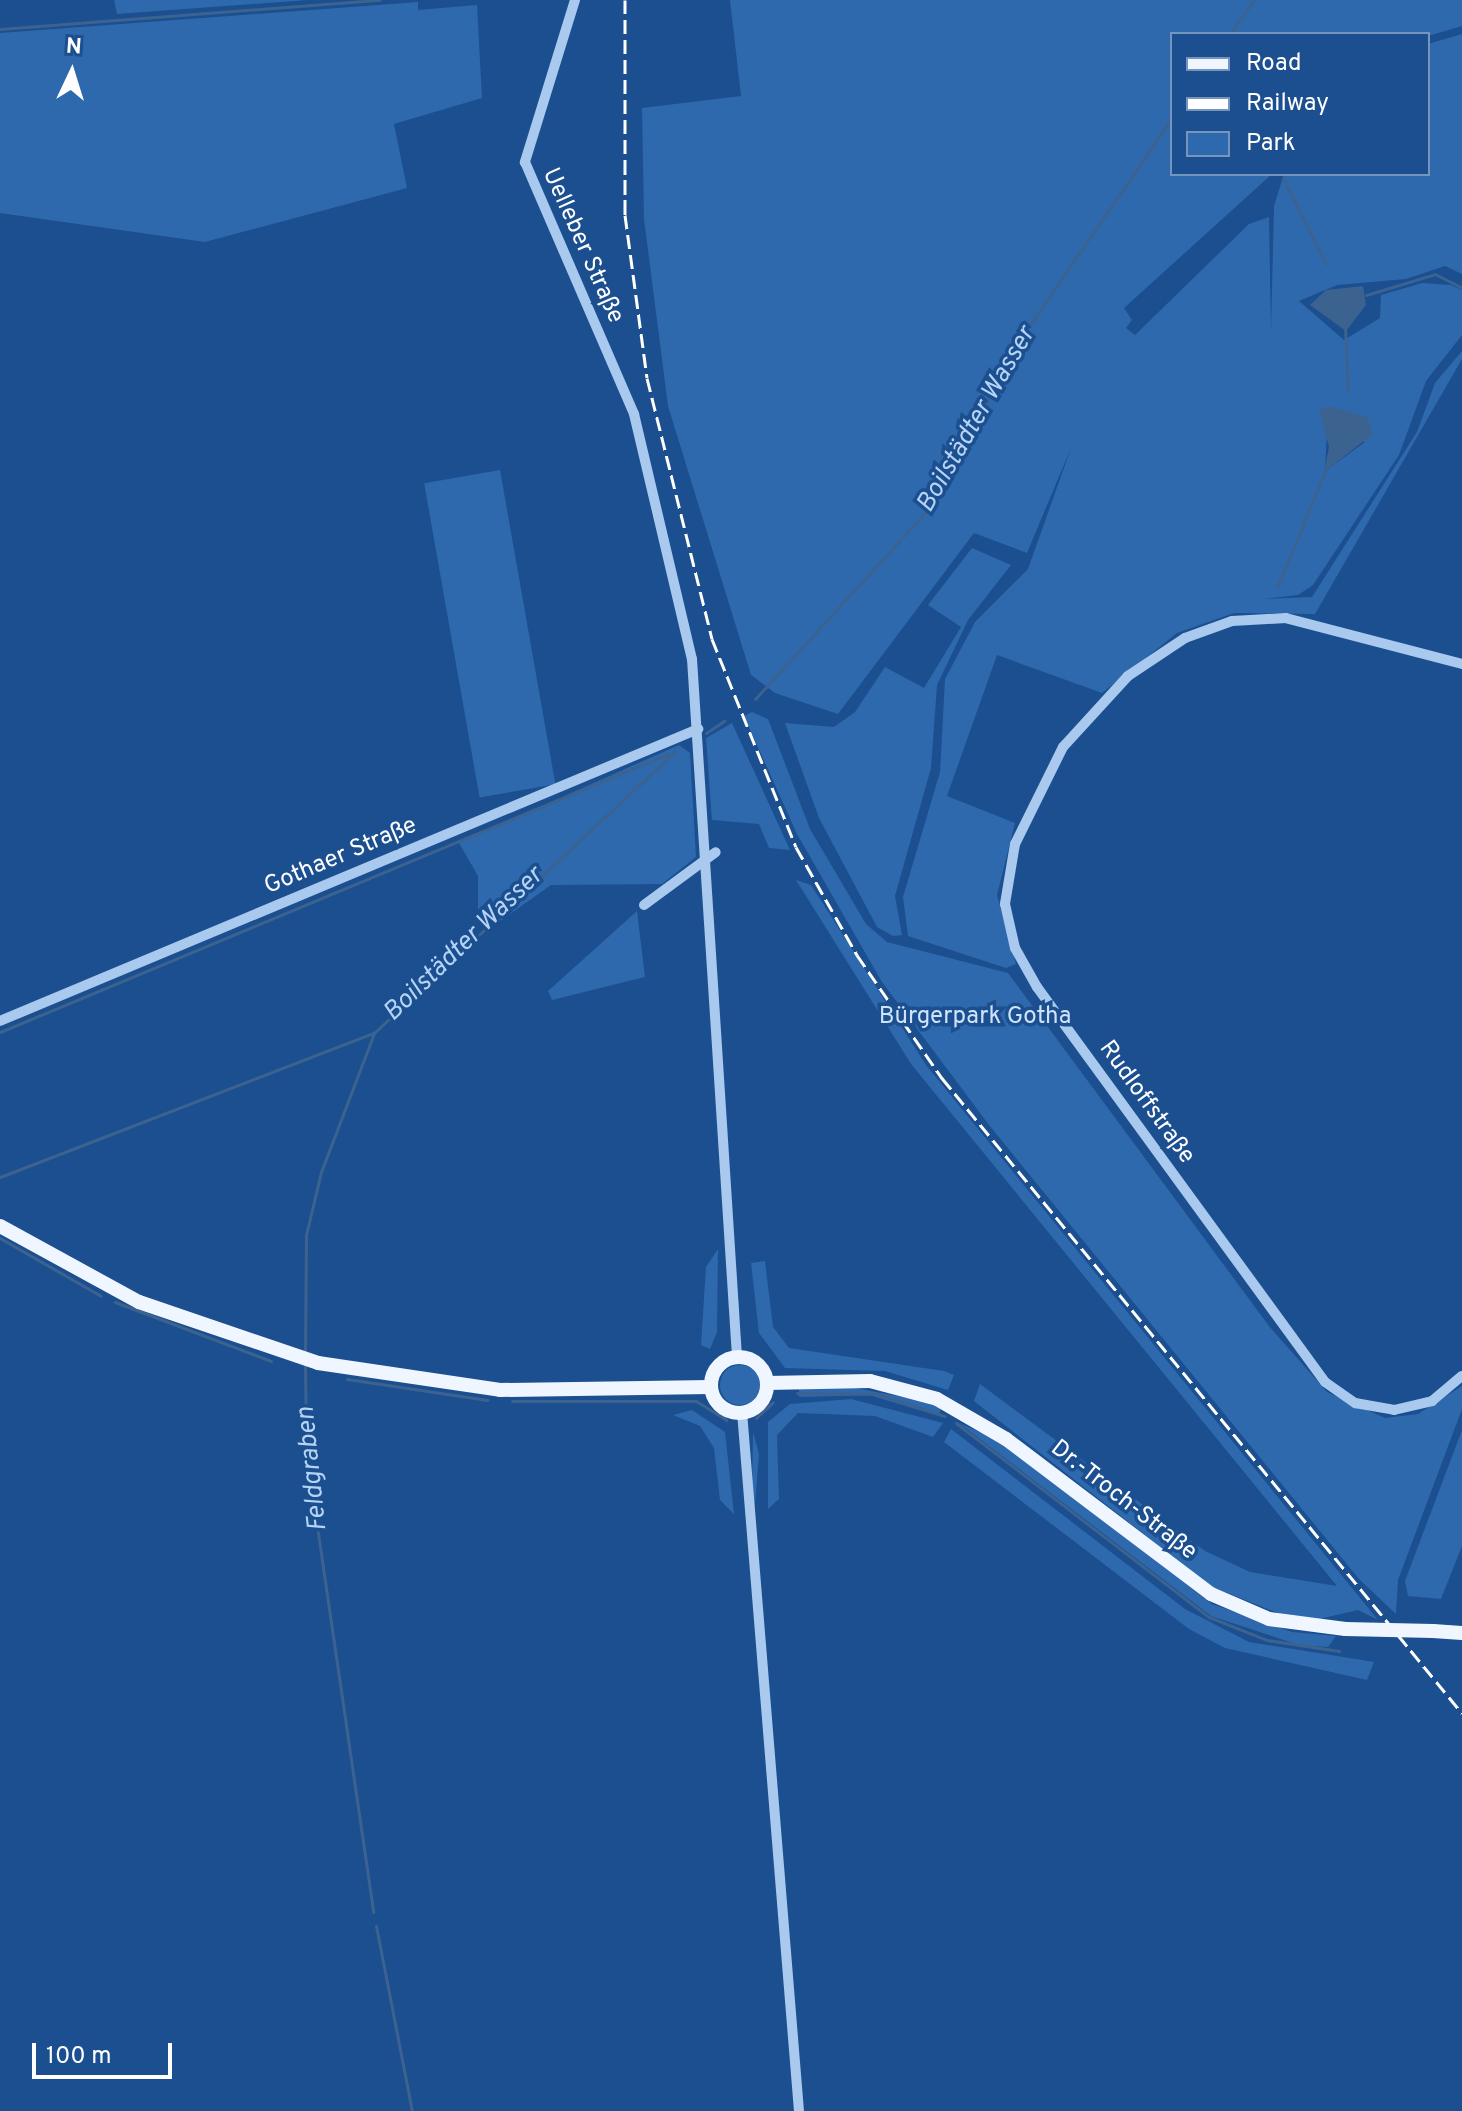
<!DOCTYPE html>
<meta charset="utf-8">
<style>
body{margin:0}
#map{position:relative;width:1462px;height:2111px;overflow:hidden;background:#1b4f8f;font-family:Overpass,sans-serif}
div>[style]{position:absolute}
.green>*{inset:0;background:#2e69ad;transform-origin:0 0}
.round{border-radius:50%}
.water>*{inset:0;background:#3c6290}
.stream>*{height:3px;margin:-1.5px;padding:0 1.5px;transform-origin:1.5px;border-radius:1.5px;background:#3c6290}
.minor>*{height:10px;margin:-5px;padding:0 5px;transform-origin:5px;border-radius:5px;background:#a9c9ee}
.major>*{height:14px;margin:-7px;padding:0 7px;transform-origin:7px;border-radius:7px;background:#f0f6ff}
.major>.ring{margin:-7px;padding:0;box-sizing:content-box;background:none;border:14px solid #f0f6ff;border-radius:50%}
.rail>*{height:3px;margin-top:-1.5px;transform-origin:0;background:repeating-linear-gradient(90deg,#fff 0 14px,transparent 0 20px)}
.major-bridge>*{height:14px;margin:-7px;padding:0 7px;transform-origin:7px;border-radius:7px;background:#f0f6ff}
span{translate:-50% -50%;white-space:nowrap;text-align:center;line-height:1.15;-webkit-text-stroke:7px #1b4f8f;paint-order:stroke}
.street-label{font-size:24px;color:#fff}
.park-label{font-size:24px;color:#cfe3fa}
.water-label{font-size:26px;color:#b5d3f5;font-style:italic}
.legend{position:absolute;left:1170px;top:32px;width:260px;height:144px;box-sizing:border-box;background:#1b4f8f;border:2px solid #7695bc;margin:0;padding:10px 14px;list-style:none;font-size:24px;color:#fff}
.legend li{display:flex;align-items:center;gap:16px;height:40px}
.legend b{width:40px;border:2px solid #7695bc}
.north{position:absolute;left:32px;top:32px;width:80px;height:80px;-webkit-text-stroke:6px #1b4f8f;paint-order:stroke;rotate:4deg;font-size:22px;font-weight:700;line-height:32px;text-align:center;color:#fff}
.north::after{content:'';display:block;margin:auto;width:28px;height:36px;background:#fff;clip-path:polygon(50% 0,100% 100%,50% 72%,0 100%)}
.scale{position:absolute;left:32px;top:2043px;width:140px;height:36px;box-sizing:border-box;border:4px solid #fff;border-top:0;padding-left:10px;font-size:24px;line-height:28px;white-space:nowrap;color:#fff;-webkit-text-stroke:6px #1b4f8f;paint-order:stroke}
</style>
<div id="map">
<div class="green">
<div style="clip-path:polygon(114px 0,308px 0,117px 14px)"></div>
<div style="clip-path:polygon(evenodd,730px 0,1462px 0,1462px 26px,1428px 36px,1172px 34px,1172px 174px,1272px 174px,1124px 308px,1132px 320px,1126px 328px,1135px 335px,1249px 224px,1269px 217px,1271px 331px,1274px 206px,1284px 174px,1428px 174px,1428px 44px,1462px 34px,1462px 274px,1445px 266px,1406px 279px,1337px 285px,1299px 301px,1344px 340px,1380px 318px,1381px 295px,1422px 283px,1451px 285px,1462px 290px,1462px 335px,1426px 381px,1399px 455px,1313px 585px,1298px 595px,1264px 599px,1312px 597px,1417px 432px,1435px 383px,1462px 351px,1462px 359px,1315px 614px,1234px 613px,1177px 633px,1102px 693px,997px 655px,947px 796px,1015px 823px,997px 895px,1016px 964px,1006px 968px,908px 936px,903px 897px,940px 772px,945px 679px,975px 622px,1028px 569px,1071px 448px,1027px 553px,974px 533px,838px 714px,775px 693px,751px 675px,668px 406px,644px 219px,642px 108px,741px 96px,730px 0,1327px 432px,1365px 442px,1325px 471px,1327px 432px)"></div>
<div style="clip-path:polygon(418px 2px,418px 10px,477px 5px,482px 98px,394px 124px,407px 188px,205px 242px,0 213px,0 33px)"></div>
<div style="left:500px;top:470px;width:319px;height:77px;rotate:80deg"></div>
<div style="clip-path:polygon(972px 548px,1011px 565px,968px 620px,937px 685px,931px 768px,895px 896px,902px 935px,893px 936px,877px 927px,819px 818px,785px 723px,834px 727px,855px 712px,885px 667px,924px 688px,961px 627px,928px 605px)"></div>
<div style="clip-path:polygon(752px 712px,768px 719px,810px 829px,866px 924px,887px 942px,1008px 973px,1269px 1326px,1327px 1392px,1385px 1418px,1418px 1414px,1462px 1386px,1462px 1409px,1398px 1580px,1396px 1614px,1359px 1579px,989px 1125px,882px 982px,797px 834px,744px 716px)"></div>
<div style="clip-path:polygon(732px 723px,790px 850px,769px 848px,759px 824px,712px 820px,706px 738px)"></div>
<div style="clip-path:polygon(679px 745px,690px 753px,696px 857px,662px 884px,551px 885px,486px 931px,478px 921px,478px 876px,459px 843px)"></div>
<div style="clip-path:polygon(796px 880px,811px 885px,926px 1065px,1378px 1620px,1358px 1610px,1319px 1619px,1283px 1615px,1210px 1586px,974px 1401px,980px 1384px,1205px 1551px,1250px 1572px,1337px 1586px,911px 1064px)"></div>
<div style="clip-path:polygon(637px 911px,645px 977px,552px 1000px,548px 991px)"></div>
<div style="clip-path:polygon(718px 1249px,717px 1332px,710px 1349px,701px 1345px,706px 1267px)"></div>
<div style="clip-path:polygon(765px 1261px,773px 1327px,789px 1348px,944px 1371px,954px 1375px,948px 1390px,885px 1371px,785px 1368px,759px 1333px,751px 1263px)"></div>
<div class="round" style="left:720px;top:1365px;width:40px;height:40px"></div>
<div style="clip-path:polygon(845px 1386px,918px 1400px,941px 1408px,939px 1416px,869px 1395px,799px 1397px,799px 1389px)"></div>
<div style="clip-path:polygon(851px 1399px,943px 1423px,933px 1437px,875px 1416px,798px 1413px,777px 1435px,779px 1499px,768px 1509px,768px 1422px,790px 1404px)"></div>
<div style="clip-path:polygon(692px 1410px,725px 1432px,734px 1514px,720px 1500px,714px 1448px,700px 1426px,673px 1415px)"></div>
<div style="clip-path:polygon(959px 1423px,996px 1439px,1212px 1604px,1292px 1632px,1336px 1636px,1328px 1647px,1299px 1645px,1211px 1616px)"></div>
<div style="clip-path:polygon(951px 1429px,1185px 1609px,1249px 1642px,1374px 1662px,1367px 1680px,1225px 1648px,1189px 1629px,944px 1442px)"></div>
<div style="clip-path:polygon(1462px 1430px,1462px 1546px,1441px 1599px,1408px 1596px,1405px 1581px)"></div>
<div style="clip-path:polygon(753px 1432px,759px 1454px,754px 1515px,752px 1489px)"></div>
</div>
<div class="water">
<div style="clip-path:polygon(1363px 286px,1366px 305px,1346px 331px,1310px 305px,1326px 290px)"></div>
<div style="clip-path:polygon(1328px 406px,1367px 417px,1373px 434px,1324px 472px,1329px 447px,1319px 410px)"></div>
</div>
<div class="stream">
<div style="left:0;top:29px;width:381px;rotate:-4.4deg"></div>
<div style="left:1230px;top:34px;width:42px;rotate:-54.8deg"></div>
<div style="left:1283px;top:178px;width:96px;rotate:63.4deg"></div>
<div style="left:1366px;top:295px;width:72px;rotate:-16.9deg"></div>
<div style="left:1435px;top:274px;width:30px;rotate:27deg"></div>
<div style="left:1345px;top:328px;width:64px;rotate:87.3deg"></div>
<div style="left:1278px;top:586px;width:124px;rotate:-67.8deg"></div>
<div style="left:755px;top:699px;width:264px;rotate:-47.6deg"></div>
<div style="left:933px;top:504px;width:179px;rotate:-62.4deg"></div>
<div style="left:1016px;top:345px;width:275px;rotate:-55.5deg"></div>
<div style="left:706px;top:733px;width:22px;rotate:-34deg"></div>
<div style="left:0;top:1032px;width:724px;rotate:-22.6deg"></div>
<div style="left:0;top:1177px;width:401px;rotate:-21.1deg"></div>
<div style="left:374px;top:1033px;width:412px;rotate:-43.1deg"></div>
<div style="left:0;top:1238px;width:116px;rotate:29.9deg"></div>
<div style="left:115px;top:1302px;width:167px;rotate:20.7deg"></div>
<div style="left:305px;top:1353px;width:118px;rotate:-89.5deg"></div>
<div style="left:306px;top:1235px;width:65px;rotate:-76.6deg"></div>
<div style="left:321px;top:1172px;width:149px;rotate:-69.1deg"></div>
<div style="left:305px;top:1365px;width:86px;rotate:89.3deg"></div>
<div style="left:306px;top:1451px;width:466px;rotate:81.7deg"></div>
<div style="left:347px;top:1379px;width:142px;rotate:8.5deg"></div>
<div style="left:797px;top:1393px;width:80px;rotate:0.7deg"></div>
<div style="left:877px;top:1394px;width:71px;rotate:18.2deg"></div>
<div style="left:512px;top:1401px;width:184px"></div>
<div style="left:696px;top:1401px;width:36px;rotate:32deg"></div>
<div style="left:756px;top:1418px;width:23px;rotate:-43deg"></div>
<div style="left:956px;top:1423px;width:319px;rotate:37.5deg"></div>
<div style="left:1209px;top:1617px;width:62px;rotate:21.6deg"></div>
<div style="left:1267px;top:1640px;width:73px;rotate:8.7deg"></div>
<div style="left:376px;top:1926px;width:188px;rotate:79deg"></div>
</div>
<div class="minor">
<div style="left:575px;top:0;width:170px;rotate:107.2deg"></div>
<div style="left:525px;top:162px;width:275px;rotate:66.6deg"></div>
<div style="left:634px;top:414px;width:252px;rotate:76.7deg"></div>
<div style="left:692px;top:659px;width:699px;rotate:86.31deg"></div>
<div style="left:1462px;top:664px;width:182px;rotate:-165.4deg"></div>
<div style="left:1286px;top:618px;width:54px;rotate:176.8deg"></div>
<div style="left:1232px;top:621px;width:50px;rotate:160.1deg"></div>
<div style="left:1185px;top:638px;width:69px;rotate:146.3deg"></div>
<div style="left:1128px;top:676px;width:96px;rotate:132.5deg"></div>
<div style="left:1063px;top:747px;width:108px;rotate:116.3deg"></div>
<div style="left:1015px;top:844px;width:61px;rotate:99.5deg"></div>
<div style="left:1005px;top:904px;width:45px;rotate:77.2deg"></div>
<div style="left:1015px;top:948px;width:45px;rotate:60.6deg"></div>
<div style="left:1037px;top:987px;width:489px;rotate:53.9deg"></div>
<div style="left:1325px;top:1382px;width:37px;rotate:35deg"></div>
<div style="left:1355px;top:1403px;width:40px;rotate:10deg"></div>
<div style="left:1394px;top:1410px;width:39px;rotate:-13deg"></div>
<div style="left:1432px;top:1401px;width:39px;rotate:-40deg"></div>
<div style="left:644px;top:905px;width:89px;rotate:-36.4deg"></div>
<div style="left:0;top:1021px;width:757px;rotate:-22.7deg"></div>
<div style="left:742px;top:1412px;width:701px;rotate:85.34deg"></div>
</div>
<div class="major">
<div style="left:0;top:1226px;width:158px;rotate:28.7deg"></div>
<div style="left:139px;top:1302px;width:189px;rotate:18.8deg"></div>
<div style="left:318px;top:1363px;width:184px;rotate:8.4deg"></div>
<div style="left:500px;top:1390px;width:211px;rotate:-0.8deg"></div>
<div class="ring" style="left:711px;top:1357px;width:42px;height:42px"></div>
<div style="left:767px;top:1383px;width:103px;rotate:-1.1deg"></div>
<div style="left:870px;top:1381px;width:69px;rotate:15deg"></div>
<div style="left:937px;top:1399px;width:80px;rotate:30.1deg"></div>
<div style="left:1006px;top:1439px;width:257px;rotate:37.1deg"></div>
<div style="left:1211px;top:1594px;width:63px;rotate:23.3deg"></div>
<div style="left:1269px;top:1619px;width:77px;rotate:7.5deg"></div>
<div style="left:1433px;top:1631px;width:29px;rotate:4deg"></div>
</div>
<div class="rail">
<div style="left:625px;top:0;width:215px;rotate:90deg"></div>
<div style="left:625px;top:215px;width:164px;rotate:82.3deg"></div>
<div style="left:647px;top:378px;width:269px;rotate:76deg"></div>
<div style="left:712px;top:639px;width:224px;rotate:68deg"></div>
<div style="left:796px;top:847px;width:124px;rotate:60.5deg"></div>
<div style="left:857px;top:955px;width:150px;rotate:55.4deg"></div>
<div style="left:942px;top:1078px;width:821px;rotate:50.69deg"></div>
</div>
<div class="major-bridge">
<div style="left:1345px;top:1629px;width:88px;rotate:1.3deg"></div>
</div>
<div class="street-label">
<span style="left:582px;top:246px;rotate:66deg">Uelleber Straße</span>
<span style="left:341px;top:857px;rotate:-23deg">Gothaer Straße</span>
<span style="left:1146px;top:1103px;rotate:54deg">Rudloffstraße</span>
<span style="left:1123px;top:1501px;rotate:38deg">Dr.-Troch-Straße</span>
</div>
<div class="park-label">
<span style="left:975px;top:1018px">Bürgerpark Gotha</span>
</div>
<div class="water-label">
<span style="left:977px;top:420px;rotate:-60deg">Boilstädter Wasser</span>
<span style="left:464px;top:945px;rotate:-44deg">Boilstädter Wasser</span>
<span style="left:313px;top:1469px;rotate:-96deg">Feldgraben</span>
</div>
<ul class="legend">
<li><b style="height:10px;background:#f0f6ff"></b>Road</li>
<li><b style="height:10px;background:#fff"></b>Railway</li>
<li><b style="height:22px;background:#2e69ad"></b>Park</li>
</ul>
<div class="north">N</div>
<div class="scale">100 m</div>
</div>
